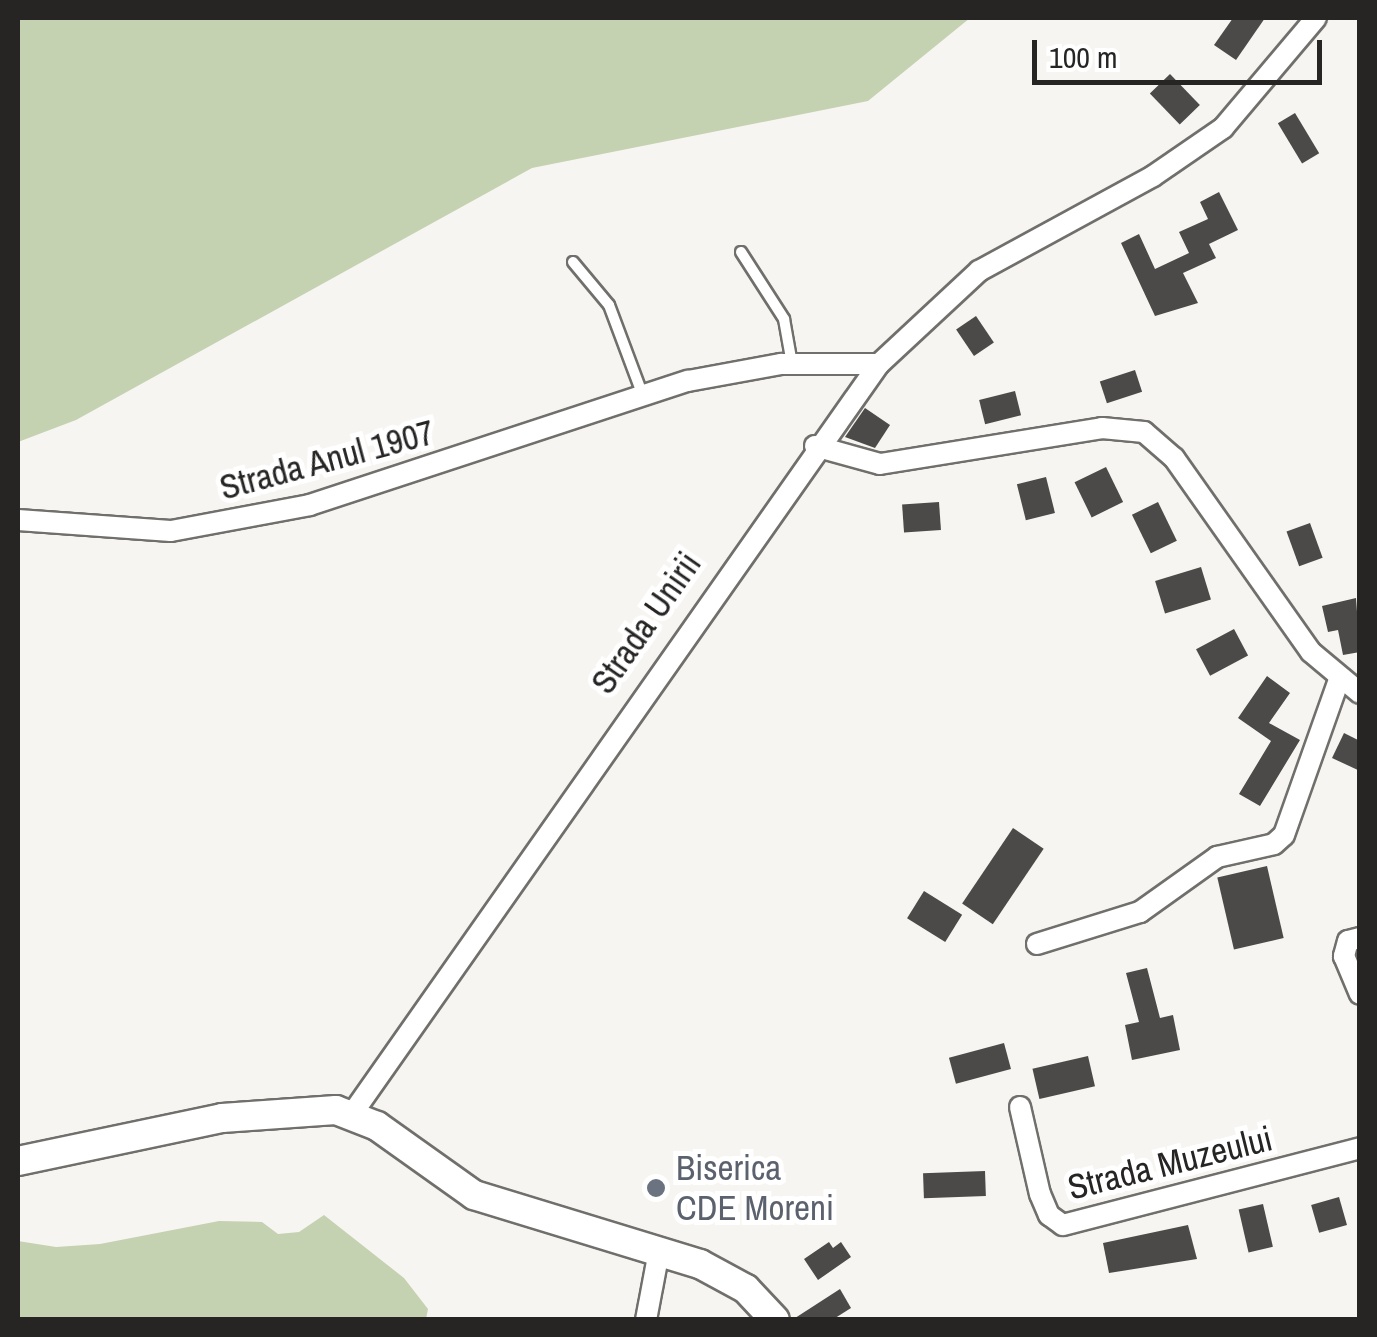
<!DOCTYPE html>
<style>
body{margin:0}
#map{position:relative;width:1377px;height:1337px;overflow:hidden;background:#f7f5f2;font-family:"Archivo Narrow",sans-serif}
div>[style]{position:absolute}
.green>*{inset:0;background:#c5d2b1}
.building>*{inset:0;background:#4c4a48;transform-origin:0 0}
.roads{filter:drop-shadow(2px 0 #706f6c) drop-shadow(-2px 0 #706f6c) drop-shadow(0 2px #706f6c) drop-shadow(0 -2px #706f6c)}
.service>*{height:10px;margin:-5px;padding:0 5px;transform-origin:5px;border-radius:5px;background:#fff}
.minor>*{height:20px;margin:-10px;padding:0 10px;transform-origin:10px;border-radius:10px;background:#fff}
.secondary>*{height:28px;margin:-14px;padding:0 14px;transform-origin:14px;border-radius:14px;background:#fff}
.dots>*{width:28px;height:28px;translate:-50% -50%;box-sizing:border-box;border:5px solid #fff;border-radius:50%}
span{translate:-50% -50%;white-space:nowrap;text-align:center;line-height:1.15;-webkit-text-stroke:10px #fff;paint-order:stroke}
.street-label{font-size:35px;color:#262524}
.worship-label{font-size:35px;color:#5b616d}
.left{translate:0 -50%;text-align:left}
.frame{position:absolute;inset:0;border:20px solid #262524;pointer-events:none}
.scale{position:absolute;left:1032px;top:40px;width:290px;height:45px;box-sizing:border-box;border:5px solid #262524;border-top:0;padding-left:12px;font-size:30px;line-height:35px;white-space:nowrap;color:#262524;-webkit-text-stroke:8px #fff;paint-order:stroke}
</style>
<div id="map">
<div class="green">
<div style="clip-path:polygon(18px 18px,970px 18px,868px 101px,532px 168px,76px 420px,18px 442px)"></div>
<div style="clip-path:polygon(324px 1215px,404px 1278px,428px 1309px,426px 1319px,18px 1319px,18px 1241px,56px 1247px,100px 1244px,219px 1221px,262px 1222px,278px 1234px,299px 1232px)"></div>
</div>
<div class="building">
<div style="clip-path:polygon(1233px 18px,1265px 18px,1236px 60px,1214px 45px)"></div>
<div style="left:1170px;top:74px;width:43px;height:28px;rotate:46deg"></div>
<div style="left:1295px;top:113px;width:47px;height:20px;rotate:59deg"></div>
<div style="clip-path:polygon(1219px 192px,1238px 230px,1209px 244px,1216px 258px,1183px 273px,1198px 303px,1155px 316px,1121px 243px,1139px 234px,1155px 269px,1189px 253px,1179px 232px,1208px 219px,1200px 202px)"></div>
<div style="left:976px;top:316px;width:32px;height:24px;rotate:56deg"></div>
<div style="left:1135px;top:370px;width:23px;height:37px;rotate:72deg"></div>
<div style="left:1015px;top:391px;width:25px;height:37px;rotate:76deg"></div>
<div style="clip-path:polygon(865px 408px,890px 425px,875px 448px,845px 437px)"></div>
<div style="left:1106px;top:467px;width:39px;height:35px;rotate:64deg"></div>
<div style="left:1046px;top:477px;width:37px;height:30px;rotate:76deg"></div>
<div style="left:939px;top:502px;width:28px;height:37px;rotate:86deg"></div>
<div style="left:1158px;top:502px;width:43px;height:29px;rotate:64deg"></div>
<div style="left:1310px;top:523px;width:37px;height:25px;rotate:70deg"></div>
<div style="left:1201px;top:567px;width:34px;height:48px;rotate:73deg"></div>
<div style="clip-path:polygon(1356px 598px,1360px 652px,1343px 655px,1338px 630px,1328px 632px,1322px 606px)"></div>
<div style="left:1234px;top:629px;width:30px;height:43px;rotate:62deg"></div>
<div style="clip-path:polygon(1267px 676px,1290px 693px,1269px 723px,1300px 740px,1260px 806px,1239px 794px,1271px 741px,1238px 718px)"></div>
<div style="clip-path:polygon(1344px 733px,1360px 741px,1360px 771px,1332px 758px)"></div>
<div style="left:1013px;top:828px;width:37px;height:91px;rotate:34deg"></div>
<div style="left:1267px;top:866px;width:74px;height:51px;rotate:77deg"></div>
<div style="left:924px;top:891px;width:45px;height:32px;rotate:32deg"></div>
<div style="clip-path:polygon(1147px 968px,1160px 1018px,1173px 1015px,1180px 1050px,1132px 1060px,1125px 1025px,1139px 1022px,1126px 973px)"></div>
<div style="left:1004px;top:1043px;width:27px;height:57px;rotate:75deg"></div>
<div style="left:1088px;top:1056px;width:31px;height:57px;rotate:77deg"></div>
<div style="left:985px;top:1171px;width:25px;height:62px;rotate:88deg"></div>
<div style="left:1339px;top:1197px;width:29px;height:29px;rotate:74deg"></div>
<div style="left:1263px;top:1204px;width:44px;height:25px;rotate:77deg"></div>
<div style="clip-path:polygon(1188px 1225px,1197px 1259px,1109px 1273px,1103px 1243px)"></div>
<div style="clip-path:polygon(829px 1242px,833px 1248px,841px 1242px,851px 1257px,818px 1280px,804px 1259px)"></div>
<div style="clip-path:polygon(840px 1289px,851px 1308px,832px 1320px,792px 1320px)"></div>
</div>
<div class="roads">
<div class="service">
<div style="left:741px;top:252px;width:80px;rotate:57.3deg"></div>
<div style="left:784px;top:319px;width:46px;rotate:79.9deg"></div>
<div style="left:573px;top:262px;width:56px;rotate:50.1deg"></div>
<div style="left:609px;top:305px;width:97px;rotate:69.5deg"></div>
</div>
<div class="minor">
<div style="left:815px;top:446px;width:67px;rotate:15.5deg"></div>
<div style="left:880px;top:464px;width:225px;rotate:-9.2deg"></div>
<div style="left:1102px;top:428px;width:42px;rotate:5.4deg"></div>
<div style="left:1144px;top:432px;width:40px;rotate:41deg"></div>
<div style="left:1174px;top:458px;width:237px;rotate:54.8deg"></div>
<div style="left:1311px;top:652px;width:64px;rotate:39.9deg"></div>
<div style="left:18px;top:520px;width:153px;rotate:4.1deg"></div>
<div style="left:171px;top:531px;width:141px;rotate:-10.6deg"></div>
<div style="left:310px;top:505px;width:398px;rotate:-18.2deg"></div>
<div style="left:688px;top:381px;width:95px;rotate:-10.4deg"></div>
<div style="left:781px;top:364px;width:98px"></div>
<div style="left:1360px;top:938px;width:12px;rotate:166deg"></div>
<div style="left:1348px;top:941px;width:16px;rotate:105deg"></div>
<div style="left:1344px;top:956px;width:41px;rotate:67.2deg"></div>
<div style="left:1037px;top:944px;width:108px;rotate:-17.3deg"></div>
<div style="left:1140px;top:912px;width:95px;rotate:-35.5deg"></div>
<div style="left:1217px;top:857px;width:58px;rotate:-12.8deg"></div>
<div style="left:1274px;top:844px;width:13px;rotate:-42deg"></div>
<div style="left:1284px;top:835px;width:164px;rotate:-70.5deg"></div>
<div style="left:1020px;top:1107px;width:89px;rotate:77.1deg"></div>
<div style="left:1040px;top:1194px;width:23px;rotate:67deg"></div>
<div style="left:1049px;top:1215px;width:17px;rotate:36deg"></div>
<div style="left:1063px;top:1225px;width:307px;rotate:-14.5deg"></div>
<div style="left:352px;top:1114px;width:917px;rotate:-54.91deg"></div>
<div style="left:879px;top:364px;width:137px;rotate:-42.9deg"></div>
<div style="left:979px;top:271px;width:198px;rotate:-28.6deg"></div>
<div style="left:1153px;top:176px;width:85px;rotate:-34.4deg"></div>
<div style="left:1223px;top:128px;width:144px;rotate:-49.8deg"></div>
<div style="left:646px;top:1320px;width:70px;rotate:-79.3deg"></div>
</div>
<div class="secondary">
<div style="left:18px;top:1161px;width:208px;rotate:-11.9deg"></div>
<div style="left:222px;top:1118px;width:114px;rotate:-4deg"></div>
<div style="left:336px;top:1110px;width:44px;rotate:21.3deg"></div>
<div style="left:377px;top:1126px;width:119px;rotate:35.4deg"></div>
<div style="left:474px;top:1195px;width:236px;rotate:17deg"></div>
<div style="left:700px;top:1264px;width:52px;rotate:28.5deg"></div>
<div style="left:746px;top:1289px;width:42px;rotate:46.9deg"></div>
</div>
</div>
<div class="dots">
<div style="left:656px;top:1188px;background:#6b7280"></div>
</div>
<div class="street-label">
<span style="left:327px;top:460px;rotate:-15deg">Strada Anul 1907</span>
<span style="left:646px;top:623px;rotate:-55deg">Strada Unirii</span>
<span style="left:1170px;top:1163px;rotate:-14deg">Strada Muzeului</span>
</div>
<div class="worship-label">
<span class="left" style="left:676px;top:1188px">Biserica<br>CDE Moreni</span>
</div>
<div class="frame"></div>
<div class="scale">100 m</div>
</div>
